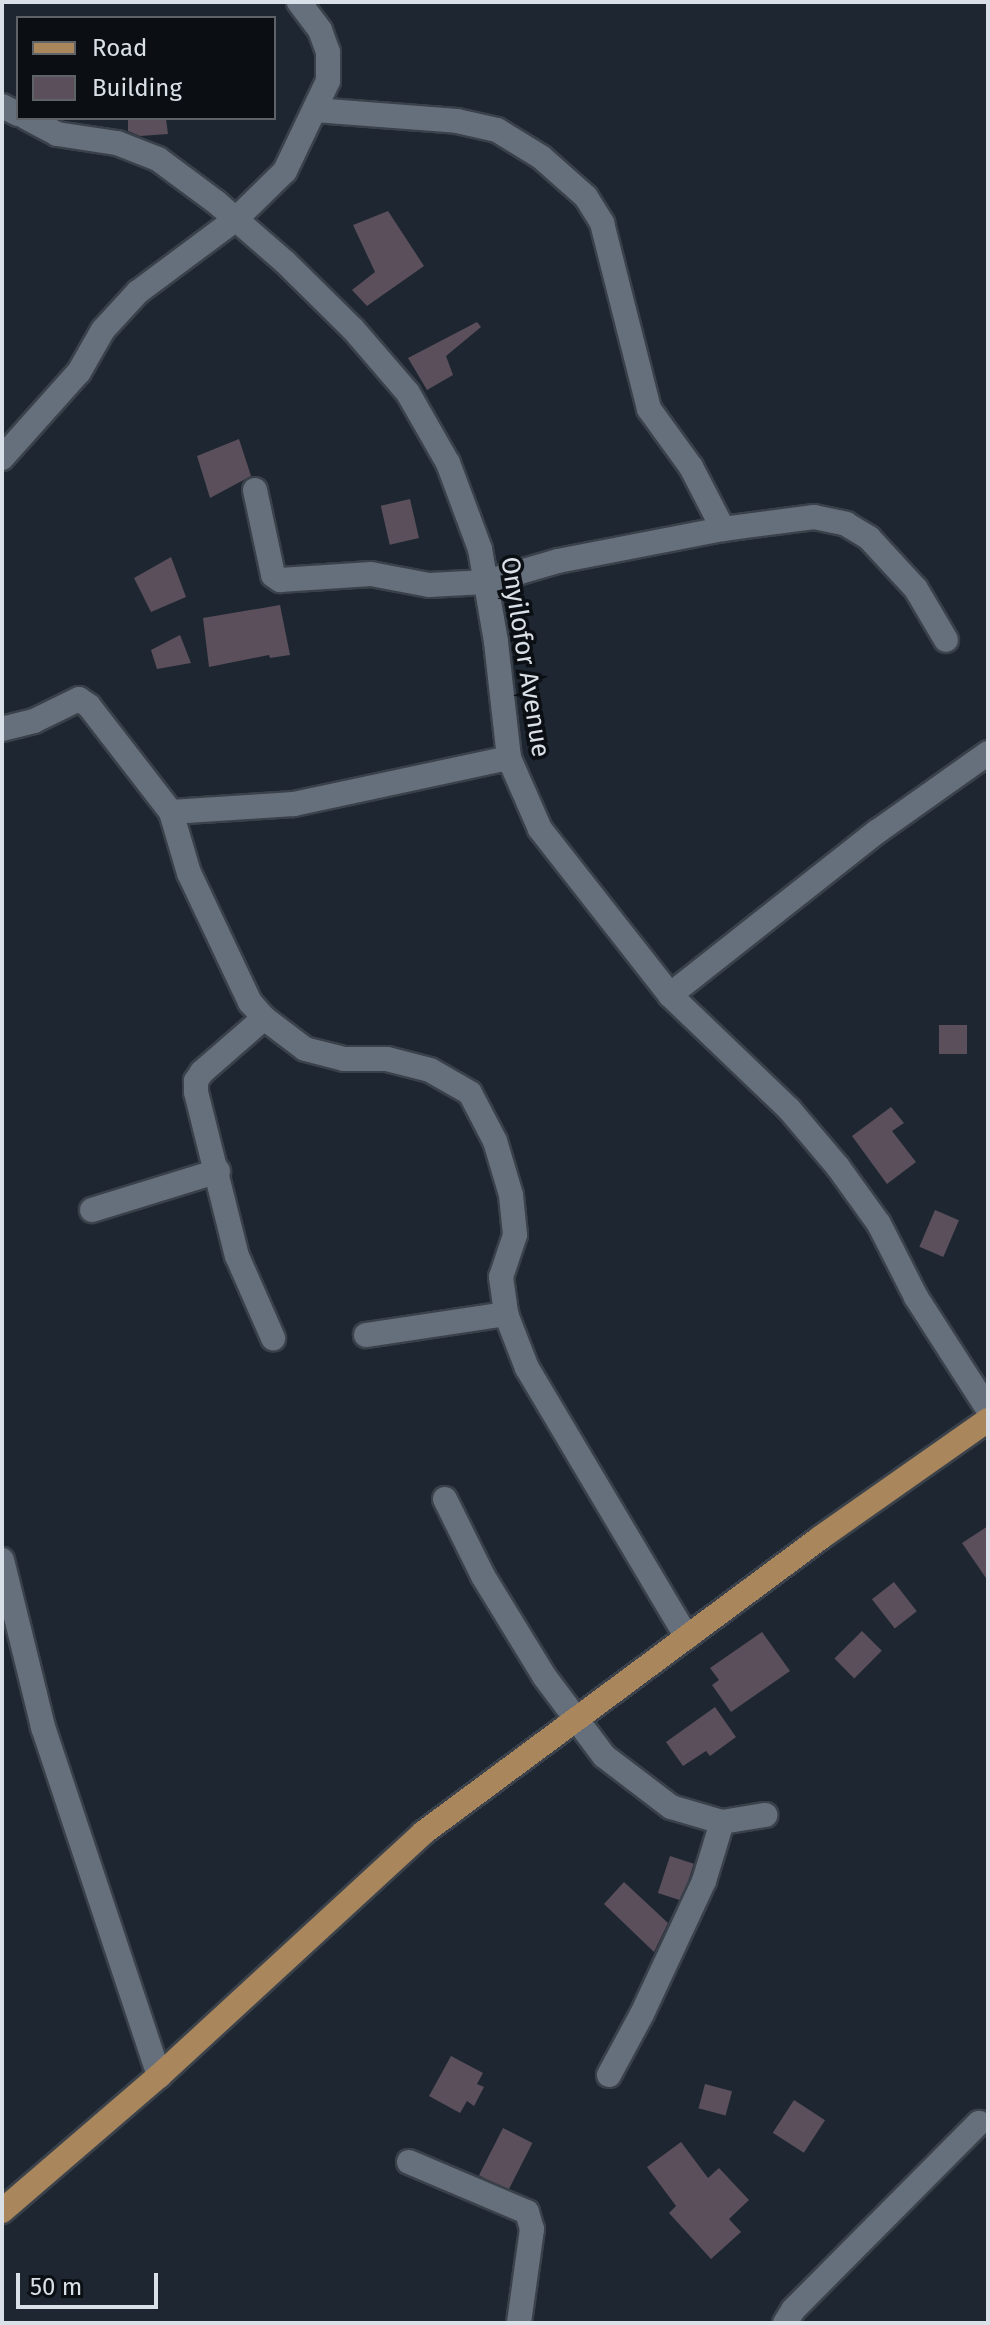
<!DOCTYPE html>
<style>
body{margin:0}
#map{position:relative;width:990px;height:2325px;overflow:hidden;background:#1e2731;font-family:"Fira Sans",sans-serif}
div>[style]{position:absolute}
.building>*{inset:0;background:#5a4f5a;transform-origin:0 0}
.roads{filter:drop-shadow(2px 0 #3a414a) drop-shadow(-2px 0 #3a414a) drop-shadow(0 2px #3a414a) drop-shadow(0 -2px #3a414a)}
.minor>*{height:24px;margin:-12px;padding:0 12px;transform-origin:12px;border-radius:12px;background:#66707d}
.major>*{height:24px;margin:-12px;padding:0 12px;transform-origin:12px;border-radius:12px;background:#a9865b}
span{translate:-50% -50%;white-space:nowrap;text-align:center;line-height:1.15;-webkit-text-stroke:7px #0b0f14;paint-order:stroke}
.street-label{font-size:26px;color:#dae0e7}
.frame{position:absolute;inset:0;border:4px solid #dae0e7;pointer-events:none}
.legend{position:absolute;left:16px;top:16px;width:260px;height:104px;box-sizing:border-box;background:#0b0f14;border:2px solid #5e6368;margin:0;padding:10px 14px;list-style:none;font-size:24px;color:#dae0e7}
.legend li{display:flex;align-items:center;gap:16px;height:40px}
.legend b{width:40px;border:2px solid #5e6368}
.scale{position:absolute;left:16px;top:2273px;width:142px;height:36px;box-sizing:border-box;border:4px solid #dae0e7;border-top:0;padding-left:10px;font-size:24px;line-height:28px;white-space:nowrap;color:#dae0e7;-webkit-text-stroke:6px #0b0f14;paint-order:stroke}
</style>
<div id="map">
<div class="building">
<div style="clip-path:polygon(128px 118px,166px 119px,168px 134px,140px 136px,128px 131px)"></div>
<div style="clip-path:polygon(388px 211px,424px 266px,367px 306px,352px 290px,375px 272px,353px 225px)"></div>
<div style="clip-path:polygon(477px 322px,481px 327px,446px 356px,453px 375px,427px 390px,408px 358px)"></div>
<div style="clip-path:polygon(239px 439px,251px 476px,210px 498px,197px 456px)"></div>
<div style="left:410px;top:499px;width:40px;height:30px;rotate:77deg"></div>
<div style="clip-path:polygon(171px 557px,186px 597px,151px 612px,134px 578px)"></div>
<div style="clip-path:polygon(280px 605px,290px 655px,270px 658px,269px 655px,209px 667px,203px 618px)"></div>
<div style="clip-path:polygon(180px 635px,191px 663px,157px 669px,151px 650px)"></div>
<div style="left:939px;top:1025px;width:28px;height:29px"></div>
<div style="clip-path:polygon(891px 1107px,904px 1123px,892px 1131px,916px 1162px,887px 1184px,852px 1136px)"></div>
<div style="left:935px;top:1210px;width:26px;height:40px;rotate:23deg"></div>
<div style="clip-path:polygon(988px 1526px,988px 1581px,962px 1543px)"></div>
<div style="left:894px;top:1582px;width:37px;height:28px;rotate:52deg"></div>
<div style="left:862px;top:1631px;width:28px;height:39px;rotate:45deg"></div>
<div style="clip-path:polygon(762px 1632px,790px 1671px,731px 1712px,712px 1685px,719px 1680px,710px 1668px)"></div>
<div style="clip-path:polygon(715px 1707px,736px 1737px,710px 1756px,706px 1751px,683px 1766px,666px 1742px)"></div>
<div style="left:670px;top:1856px;width:25px;height:39px;rotate:18deg"></div>
<div style="clip-path:polygon(624px 1882px,668px 1923px,654px 1952px,604px 1904px)"></div>
<div style="clip-path:polygon(451px 2056px,483px 2073px,477px 2084px,484px 2087px,474px 2106px,467px 2101px,460px 2113px,429px 2096px)"></div>
<div style="left:705px;top:2084px;width:28px;height:25px;rotate:15deg"></div>
<div style="left:794px;top:2100px;width:37px;height:39px;rotate:33deg"></div>
<div style="left:503px;top:2128px;width:33px;height:53px;rotate:27deg"></div>
<div style="clip-path:polygon(681px 2142px,708px 2178px,719px 2168px,749px 2200px,729px 2219px,741px 2232px,711px 2259px,669px 2213px,676px 2206px,647px 2167px)"></div>
</div>
<div class="roads">
<div class="minor">
<div style="left:2px;top:106px;width:18px;rotate:27deg"></div>
<div style="left:315px;top:110px;width:142px;rotate:4.4deg"></div>
<div style="left:457px;top:121px;width:41px;rotate:12.7deg"></div>
<div style="left:497px;top:130px;width:52px;rotate:31.5deg"></div>
<div style="left:541px;top:157px;width:60px;rotate:41.6deg"></div>
<div style="left:586px;top:197px;width:31px;rotate:58deg"></div>
<div style="left:602px;top:223px;width:192px;rotate:75.8deg"></div>
<div style="left:649px;top:409px;width:72px;rotate:54.1deg"></div>
<div style="left:691px;top:467px;width:70px;rotate:62.7deg"></div>
<div style="left:27px;top:118px;width:34px;rotate:28deg"></div>
<div style="left:57px;top:134px;width:61px;rotate:8.5deg"></div>
<div style="left:117px;top:143px;width:44px;rotate:21.3deg"></div>
<div style="left:158px;top:159px;width:72px;rotate:36.6deg"></div>
<div style="left:216px;top:202px;width:91px;rotate:41deg"></div>
<div style="left:285px;top:262px;width:95px;rotate:44.6deg"></div>
<div style="left:353px;top:329px;width:84px;rotate:49.3deg"></div>
<div style="left:408px;top:393px;width:81px;rotate:60.3deg"></div>
<div style="left:448px;top:463px;width:92px;rotate:69.6deg"></div>
<div style="left:480px;top:549px;width:94px;rotate:80.2deg"></div>
<div style="left:496px;top:642px;width:117px;rotate:83.6deg"></div>
<div style="left:509px;top:758px;width:77px;rotate:66.4deg"></div>
<div style="left:540px;top:829px;width:211px;rotate:51.9deg"></div>
<div style="left:670px;top:995px;width:165px;rotate:43.8deg"></div>
<div style="left:789px;top:1109px;width:76px;rotate:49.8deg"></div>
<div style="left:838px;top:1167px;width:70px;rotate:54.3deg"></div>
<div style="left:879px;top:1224px;width:82px;rotate:63.1deg"></div>
<div style="left:916px;top:1297px;width:133px;rotate:57.3deg"></div>
<div style="left:2px;top:458px;width:115px;rotate:-48.2deg"></div>
<div style="left:79px;top:372px;width:48px;rotate:-60.3deg"></div>
<div style="left:103px;top:330px;width:52px;rotate:-47.4deg"></div>
<div style="left:138px;top:292px;width:122px;rotate:-36.7deg"></div>
<div style="left:236px;top:219px;width:69px;rotate:-44.4deg"></div>
<div style="left:285px;top:171px;width:100px;rotate:-64.5deg"></div>
<div style="left:328px;top:81px;width:29px;rotate:-90deg"></div>
<div style="left:328px;top:52px;width:23px;rotate:-110deg"></div>
<div style="left:320px;top:30px;width:35px;rotate:-127deg"></div>
<div style="left:255px;top:490px;width:87px;rotate:78deg"></div>
<div style="left:273px;top:575px;width:9px;rotate:36deg"></div>
<div style="left:280px;top:580px;width:91px;rotate:-3.8deg"></div>
<div style="left:371px;top:574px;width:59px;rotate:10.7deg"></div>
<div style="left:429px;top:585px;width:57px;rotate:-3deg"></div>
<div style="left:486px;top:582px;width:75px;rotate:-16.3deg"></div>
<div style="left:558px;top:561px;width:168px;rotate:-11deg"></div>
<div style="left:723px;top:529px;width:92px;rotate:-7.5deg"></div>
<div style="left:814px;top:517px;width:33px;rotate:12deg"></div>
<div style="left:846px;top:524px;width:27px;rotate:31deg"></div>
<div style="left:869px;top:538px;width:69px;rotate:47.3deg"></div>
<div style="left:916px;top:589px;width:59px;rotate:59.5deg"></div>
<div style="left:2px;top:729px;width:33px;rotate:-14deg"></div>
<div style="left:34px;top:721px;width:50px;rotate:-26.1deg"></div>
<div style="left:79px;top:699px;width:12px;rotate:35deg"></div>
<div style="left:89px;top:706px;width:134px;rotate:52.3deg"></div>
<div style="left:171px;top:812px;width:64px;rotate:73.6deg"></div>
<div style="left:189px;top:873px;width:143px;rotate:64.7deg"></div>
<div style="left:250px;top:1002px;width:21px;rotate:49deg"></div>
<div style="left:264px;top:1018px;width:51px;rotate:37.1deg"></div>
<div style="left:305px;top:1049px;width:40px;rotate:14.4deg"></div>
<div style="left:344px;top:1059px;width:43px"></div>
<div style="left:387px;top:1059px;width:44px;rotate:14.3deg"></div>
<div style="left:430px;top:1070px;width:46px;rotate:29.9deg"></div>
<div style="left:470px;top:1093px;width:54px;rotate:62.5deg"></div>
<div style="left:495px;top:1141px;width:56px;rotate:73.5deg"></div>
<div style="left:511px;top:1195px;width:40px;rotate:84.3deg"></div>
<div style="left:515px;top:1235px;width:44px;rotate:108.4deg"></div>
<div style="left:501px;top:1277px;width:37px;rotate:82deg"></div>
<div style="left:506px;top:1314px;width:58px;rotate:68.7deg"></div>
<div style="left:527px;top:1368px;width:313px;rotate:59.3deg"></div>
<div style="left:171px;top:812px;width:123px;rotate:-3.7deg"></div>
<div style="left:294px;top:804px;width:220px;rotate:-12.1deg"></div>
<div style="left:670px;top:995px;width:265px;rotate:-38.3deg"></div>
<div style="left:878px;top:831px;width:135px;rotate:-35.3deg"></div>
<div style="left:264px;top:1018px;width:82px;rotate:138.9deg"></div>
<div style="left:202px;top:1072px;width:11px;rotate:124deg"></div>
<div style="left:196px;top:1081px;width:11px;rotate:90deg"></div>
<div style="left:196px;top:1092px;width:169px;rotate:76deg"></div>
<div style="left:237px;top:1256px;width:90px;rotate:66.3deg"></div>
<div style="left:92px;top:1210px;width:132px;rotate:-17.2deg"></div>
<div style="left:366px;top:1335px;width:142px;rotate:-8.5deg"></div>
<div style="left:445px;top:1499px;width:86px;rotate:63.7deg"></div>
<div style="left:483px;top:1576px;width:117px;rotate:58.6deg"></div>
<div style="left:544px;top:1676px;width:100px;rotate:53.1deg"></div>
<div style="left:604px;top:1756px;width:84px;rotate:37.3deg"></div>
<div style="left:671px;top:1807px;width:53px;rotate:16.4deg"></div>
<div style="left:722px;top:1822px;width:44px;rotate:-9.2deg"></div>
<div style="left:2px;top:1560px;width:172px;rotate:76.2deg"></div>
<div style="left:43px;top:1727px;width:368px;rotate:71.6deg"></div>
<div style="left:609px;top:2075px;width:69px;rotate:-61.6deg"></div>
<div style="left:642px;top:2014px;width:147px;rotate:-65deg"></div>
<div style="left:704px;top:1881px;width:62px;rotate:-73deg"></div>
<div style="left:409px;top:2162px;width:128px;rotate:23deg"></div>
<div style="left:527px;top:2212px;width:18px;rotate:74deg"></div>
<div style="left:532px;top:2229px;width:95px;rotate:97.9deg"></div>
<div style="left:785px;top:2323px;width:15px;rotate:-58deg"></div>
<div style="left:793px;top:2310px;width:264px;rotate:-45.2deg"></div>
</div>
<div class="major">
<div style="left:2px;top:2211px;width:207px;rotate:-40.7deg"></div>
<div style="left:159px;top:2076px;width:359px;rotate:-42.6deg"></div>
<div style="left:423px;top:1833px;width:495px;rotate:-36.6deg"></div>
<div style="left:820px;top:1538px;width:205px;rotate:-35.1deg"></div>
</div>
</div>
<div class="street-label">
<span style="left:525px;top:657px;rotate:81deg">Onyilofor Avenue</span>
</div>
<div class="frame"></div>
<ul class="legend">
<li><b style="height:10px;background:#a9865b"></b>Road</li>
<li><b style="height:22px;background:#5a4f5a"></b>Building</li>
</ul>
<div class="scale">50 m</div>
</div>
